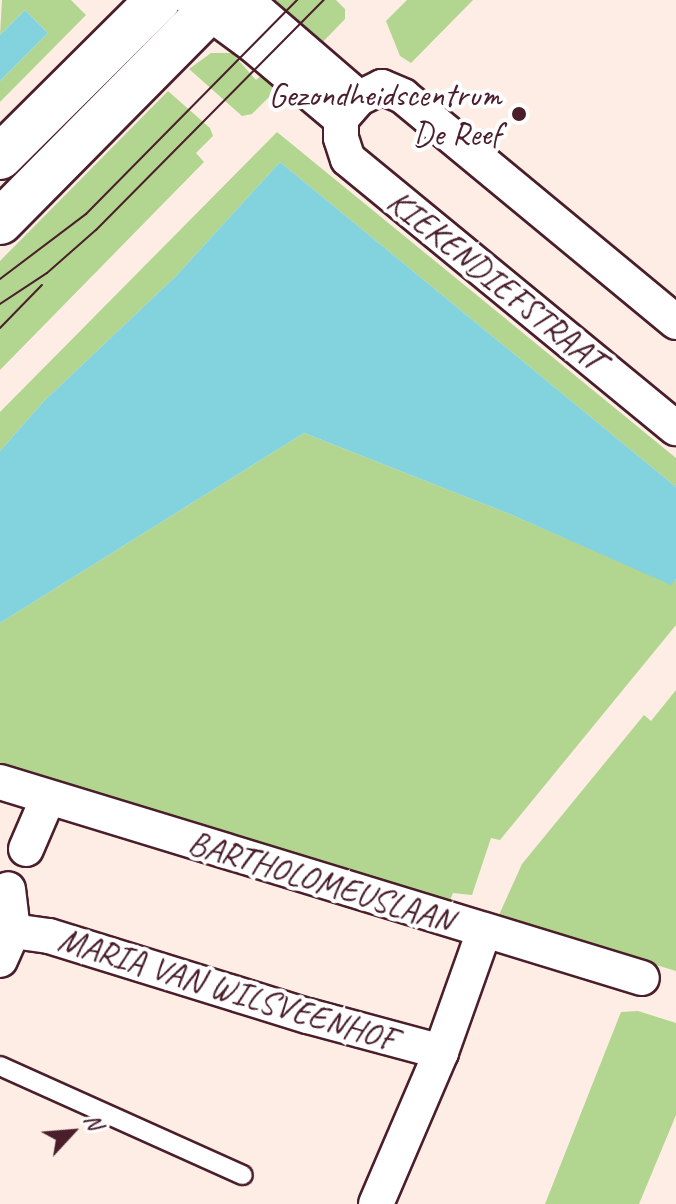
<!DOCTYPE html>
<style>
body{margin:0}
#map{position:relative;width:676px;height:1204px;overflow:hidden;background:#fdede5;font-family:Caveat,sans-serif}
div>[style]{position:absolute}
.green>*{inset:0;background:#b2d58f}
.water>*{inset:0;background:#83d3de}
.roads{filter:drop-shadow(2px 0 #4a1f2b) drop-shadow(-2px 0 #4a1f2b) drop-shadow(0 2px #4a1f2b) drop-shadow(0 -2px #4a1f2b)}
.service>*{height:18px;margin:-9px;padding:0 9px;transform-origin:9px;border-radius:9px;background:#fff}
.minor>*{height:34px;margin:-17px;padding:0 17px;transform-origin:17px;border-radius:17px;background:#fff}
.tertiary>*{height:44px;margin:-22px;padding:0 22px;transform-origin:22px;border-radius:22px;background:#fff}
.tram>*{height:2px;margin:-1px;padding:0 1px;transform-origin:1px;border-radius:1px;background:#4a1f2b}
.dots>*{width:22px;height:22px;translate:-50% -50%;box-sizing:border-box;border:4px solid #fff;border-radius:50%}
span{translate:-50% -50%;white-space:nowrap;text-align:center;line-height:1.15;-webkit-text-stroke:8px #fff;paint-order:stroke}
.poi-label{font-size:34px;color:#4a1f2b}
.right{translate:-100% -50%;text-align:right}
.street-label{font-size:34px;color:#4a1f2b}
.north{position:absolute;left:32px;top:1092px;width:80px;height:80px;-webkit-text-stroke:6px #fff;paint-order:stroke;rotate:64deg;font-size:22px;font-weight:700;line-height:32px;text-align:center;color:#4a1f2b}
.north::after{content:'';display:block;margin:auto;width:28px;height:36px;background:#4a1f2b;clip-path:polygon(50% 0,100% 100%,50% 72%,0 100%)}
</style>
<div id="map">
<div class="green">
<div style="clip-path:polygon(2px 0,71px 0,86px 15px,0 102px,0 81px,48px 33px,25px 10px,0 35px)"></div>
<div style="clip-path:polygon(276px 0,336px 0,345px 9px,345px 19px,317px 48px,302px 35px,306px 29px,281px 5px,277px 7px)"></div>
<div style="clip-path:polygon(407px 0,473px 0,411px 63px,400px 56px,386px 21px)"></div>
<div style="clip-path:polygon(211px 53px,232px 53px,256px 80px,265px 72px,282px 84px,252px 114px,242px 116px,189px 69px)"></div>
<div style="clip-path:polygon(168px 91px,210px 128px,213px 136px,196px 153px,204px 162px,0 370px,0 261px)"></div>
<div style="clip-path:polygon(277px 132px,676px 458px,676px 487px,280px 162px,176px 276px,44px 401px,0 451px,0 412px)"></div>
<div style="clip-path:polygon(304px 433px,512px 515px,671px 584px,676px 579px,676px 625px,500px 840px,491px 838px,472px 895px,453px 893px,449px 903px,0 768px,0 623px)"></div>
<div style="clip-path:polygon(676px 690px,676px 971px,501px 918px,499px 915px,522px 864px,644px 715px,651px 721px)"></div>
<div style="clip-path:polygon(638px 1011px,676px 1023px,676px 1115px,639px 1204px,545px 1204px,621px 1012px)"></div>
</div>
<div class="water">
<div style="clip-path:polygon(25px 10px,48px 33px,0 81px,0 35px)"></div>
<div style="clip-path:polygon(280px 162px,676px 487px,676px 579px,671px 585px,512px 515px,304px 433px,0 623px,0 451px,44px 401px,176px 276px)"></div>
</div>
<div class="roads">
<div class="service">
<div style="left:0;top:1066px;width:266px;rotate:24.2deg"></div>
</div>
<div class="minor">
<div style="left:192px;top:0;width:76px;rotate:36.4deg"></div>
<div style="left:253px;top:45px;width:115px;rotate:40.1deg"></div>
<div style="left:245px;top:0;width:150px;rotate:40.7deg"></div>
<div style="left:676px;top:322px;width:354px;rotate:-140.4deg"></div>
<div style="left:403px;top:96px;width:23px;rotate:-157deg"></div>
<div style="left:382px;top:87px;width:25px;rotate:154deg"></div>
<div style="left:359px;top:98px;width:28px;rotate:131deg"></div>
<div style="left:341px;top:119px;width:19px;rotate:90deg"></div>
<div style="left:341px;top:138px;width:22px;rotate:72deg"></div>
<div style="left:348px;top:159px;width:424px;rotate:39.4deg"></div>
<div style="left:0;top:782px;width:671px;rotate:16.98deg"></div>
<div style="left:26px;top:849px;width:56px;rotate:-66.7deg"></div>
<div style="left:13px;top:931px;width:36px;rotate:8deg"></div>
<div style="left:49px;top:936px;width:271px;rotate:17.2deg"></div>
<div style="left:308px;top:1016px;width:138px;rotate:15.1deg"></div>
<div style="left:0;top:960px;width:32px;rotate:-66deg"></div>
<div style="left:13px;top:931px;width:42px;rotate:-96.8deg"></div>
<div style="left:376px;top:1204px;width:165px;rotate:-66.8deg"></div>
<div style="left:441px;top:1052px;width:128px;rotate:-70.4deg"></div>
</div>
<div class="tertiary">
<div style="left:0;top:157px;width:223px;rotate:-44.8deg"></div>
<div style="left:0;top:222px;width:313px;rotate:-45.3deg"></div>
</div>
</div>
<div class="tram">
<div style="left:0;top:279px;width:108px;rotate:-37.1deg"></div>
<div style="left:86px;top:214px;width:301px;rotate:-45.4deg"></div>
<div style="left:0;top:304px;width:56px;rotate:-33.4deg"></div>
<div style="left:47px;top:273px;width:65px;rotate:-41.3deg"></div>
<div style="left:96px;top:230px;width:324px;rotate:-45.3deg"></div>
<div style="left:0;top:328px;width:60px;rotate:-45.7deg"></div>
</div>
<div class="dots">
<div style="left:519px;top:114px;background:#4a1f2b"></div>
</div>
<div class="poi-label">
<span class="right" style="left:501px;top:114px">Gezondheidscentrum<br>De Reef</span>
</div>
<div class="street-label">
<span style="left:496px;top:280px;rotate:39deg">KIEKENDIEFSTRAAT</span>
<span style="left:321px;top:881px;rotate:17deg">BARTHOLOMEUSLAAN</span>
<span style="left:227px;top:989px;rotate:17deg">MARIA VAN WILSVEENHOF</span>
</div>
<div class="north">N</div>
</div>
